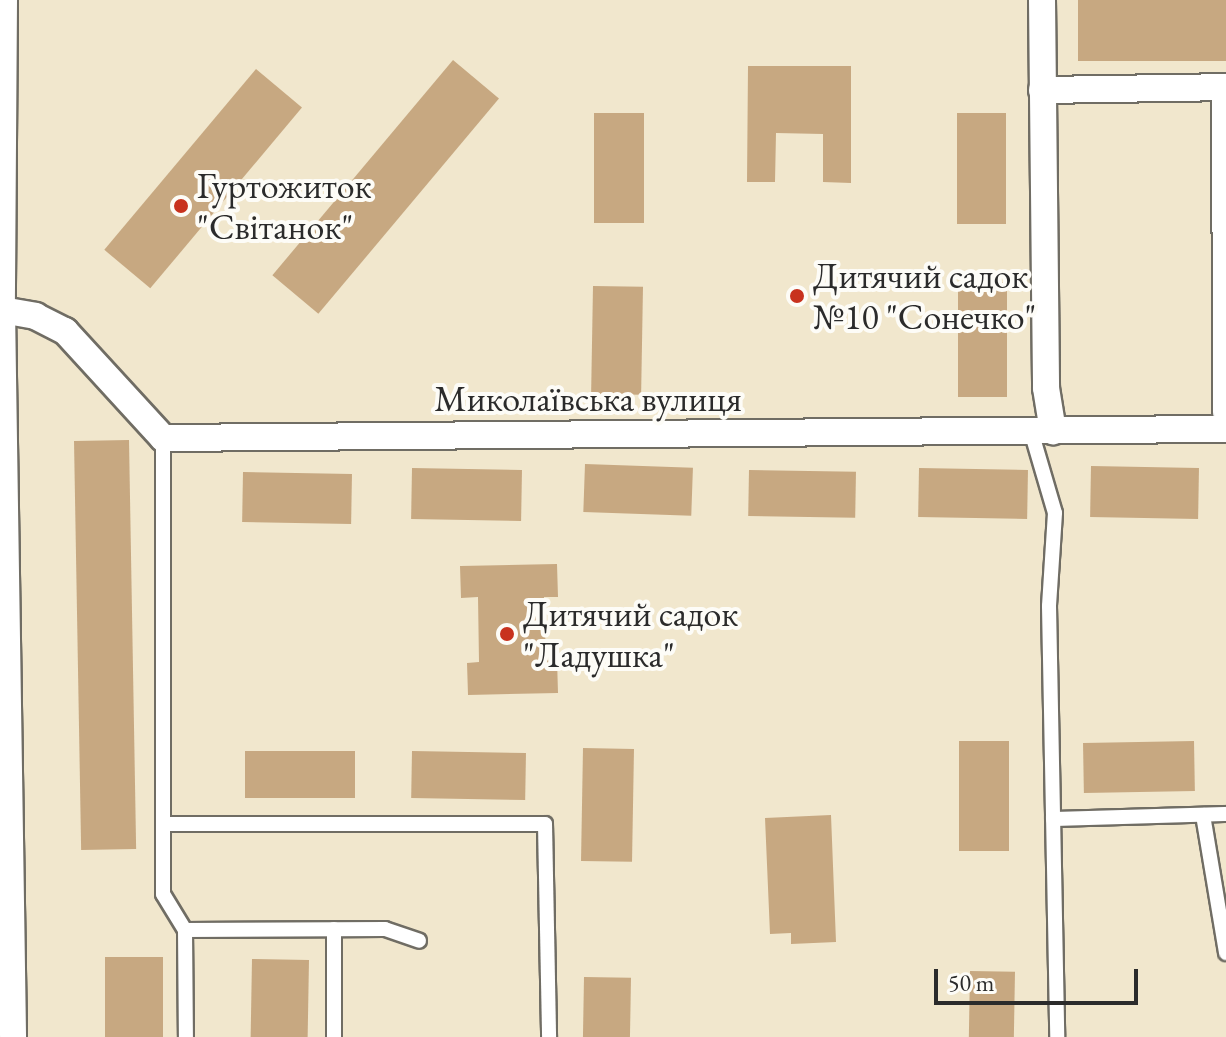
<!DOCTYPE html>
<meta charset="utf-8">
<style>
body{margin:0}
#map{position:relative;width:1226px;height:1037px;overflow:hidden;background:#f1e7cd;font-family:"EB Garamond",serif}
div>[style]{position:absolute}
.building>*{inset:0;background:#c7a881;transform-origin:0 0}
.roads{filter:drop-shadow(2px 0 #706d64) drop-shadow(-2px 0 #706d64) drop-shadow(0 2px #706d64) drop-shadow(0 -2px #706d64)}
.service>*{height:14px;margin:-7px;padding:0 7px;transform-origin:7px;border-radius:7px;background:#fff}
.minor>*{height:26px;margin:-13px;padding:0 13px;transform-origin:13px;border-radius:13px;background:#fff}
.dots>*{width:22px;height:22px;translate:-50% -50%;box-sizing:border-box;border:4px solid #fdfcf7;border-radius:50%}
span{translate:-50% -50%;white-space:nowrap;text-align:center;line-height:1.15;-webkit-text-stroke:8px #fdfcf7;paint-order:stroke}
.poi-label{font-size:36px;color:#2b2b2b}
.left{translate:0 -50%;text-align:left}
.street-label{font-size:36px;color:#2b2b2b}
.scale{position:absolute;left:934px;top:969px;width:204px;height:36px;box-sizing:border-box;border:4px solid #2b2b2b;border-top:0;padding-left:10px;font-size:24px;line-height:28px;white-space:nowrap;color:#2b2b2b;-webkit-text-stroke:6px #fdfcf7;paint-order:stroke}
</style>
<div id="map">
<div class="building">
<div style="left:1078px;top:0;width:148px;height:61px"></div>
<div style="left:453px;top:60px;width:60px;height:281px;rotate:40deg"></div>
<div style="clip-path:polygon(748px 66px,851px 66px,851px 183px,823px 182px,823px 134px,776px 133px,775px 182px,747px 182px)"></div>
<div style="left:256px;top:69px;width:60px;height:236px;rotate:40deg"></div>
<div style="left:594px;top:113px;width:50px;height:110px"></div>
<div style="left:957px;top:113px;width:49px;height:111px"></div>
<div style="left:958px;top:282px;width:49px;height:115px"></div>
<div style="left:593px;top:286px;width:50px;height:108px;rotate:1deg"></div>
<div style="left:129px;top:440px;width:409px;height:55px;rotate:89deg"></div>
<div style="left:585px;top:464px;width:108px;height:48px;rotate:2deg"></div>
<div style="left:1091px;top:466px;width:108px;height:51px;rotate:1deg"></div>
<div style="left:412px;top:468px;width:110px;height:51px;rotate:1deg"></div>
<div style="left:919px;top:468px;width:109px;height:49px;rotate:1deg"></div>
<div style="left:749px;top:470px;width:107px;height:46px;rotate:1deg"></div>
<div style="left:243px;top:472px;width:109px;height:50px;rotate:1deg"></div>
<div style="clip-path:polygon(557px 564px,558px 597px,544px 597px,546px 660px,557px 659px,558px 693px,468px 695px,467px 663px,479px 662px,478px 597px,461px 598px,460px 566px)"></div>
<div style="left:959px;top:741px;width:50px;height:110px"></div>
<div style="left:1194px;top:741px;width:50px;height:111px;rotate:89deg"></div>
<div style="left:583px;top:748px;width:51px;height:113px;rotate:1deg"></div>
<div style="left:245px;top:751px;width:110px;height:47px"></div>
<div style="left:412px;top:751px;width:114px;height:47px;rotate:1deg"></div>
<div style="clip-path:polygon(831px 815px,836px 942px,791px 944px,791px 933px,770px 934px,765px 818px)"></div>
<div style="left:105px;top:957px;width:58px;height:80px"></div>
<div style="left:252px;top:959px;width:57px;height:78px;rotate:1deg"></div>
<div style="left:970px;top:971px;width:45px;height:66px;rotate:1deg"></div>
<div style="left:584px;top:977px;width:47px;height:60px;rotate:1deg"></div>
</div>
<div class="roads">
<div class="service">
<div style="left:1031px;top:431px;width:85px;rotate:73.7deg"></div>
<div style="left:1055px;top:513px;width:93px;rotate:93.7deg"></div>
<div style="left:1049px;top:606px;width:431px;rotate:88.9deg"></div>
<div style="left:163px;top:438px;width:456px;rotate:90deg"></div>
<div style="left:163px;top:894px;width:42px;rotate:58.6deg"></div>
<div style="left:185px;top:930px;width:107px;rotate:89.5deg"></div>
<div style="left:1203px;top:815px;width:140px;rotate:80.5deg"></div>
<div style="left:1053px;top:819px;width:173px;rotate:-1.7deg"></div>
<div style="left:163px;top:824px;width:382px"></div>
<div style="left:545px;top:824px;width:213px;rotate:88.9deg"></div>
<div style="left:334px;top:929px;width:108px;rotate:90deg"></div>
<div style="left:185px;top:930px;width:200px;rotate:-0.3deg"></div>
<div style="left:385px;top:929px;width:36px;rotate:19deg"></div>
</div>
<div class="minor">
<div style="left:4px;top:0;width:310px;rotate:90.4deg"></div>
<div style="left:2px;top:310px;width:727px;rotate:89.13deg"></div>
<div style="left:1042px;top:0;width:388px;rotate:89.4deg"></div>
<div style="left:1046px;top:388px;width:44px;rotate:80.8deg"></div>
<div style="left:1225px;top:87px;width:325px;rotate:89.8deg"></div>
<div style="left:1042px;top:90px;width:184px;rotate:-0.9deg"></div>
<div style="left:2px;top:310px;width:34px;rotate:10deg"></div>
<div style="left:35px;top:316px;width:34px;rotate:27deg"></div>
<div style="left:65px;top:331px;width:145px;rotate:47.5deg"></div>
<div style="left:163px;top:438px;width:1063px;rotate:-0.49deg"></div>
</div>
</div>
<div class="dots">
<div style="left:181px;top:206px;background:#c8321e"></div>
<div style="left:797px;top:296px;background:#c8321e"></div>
<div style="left:507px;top:634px;background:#c8321e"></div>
</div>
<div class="poi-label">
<span class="left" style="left:197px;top:206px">Гуртожиток<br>"Світанок"</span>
<span class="left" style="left:813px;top:296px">Дитячий садок<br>№10 "Сонечко"</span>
<span class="left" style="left:523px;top:634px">Дитячий садок<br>"Ладушка"</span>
</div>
<div class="street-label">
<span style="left:588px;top:399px">Миколаївська вулиця</span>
</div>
<div class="scale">50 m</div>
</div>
